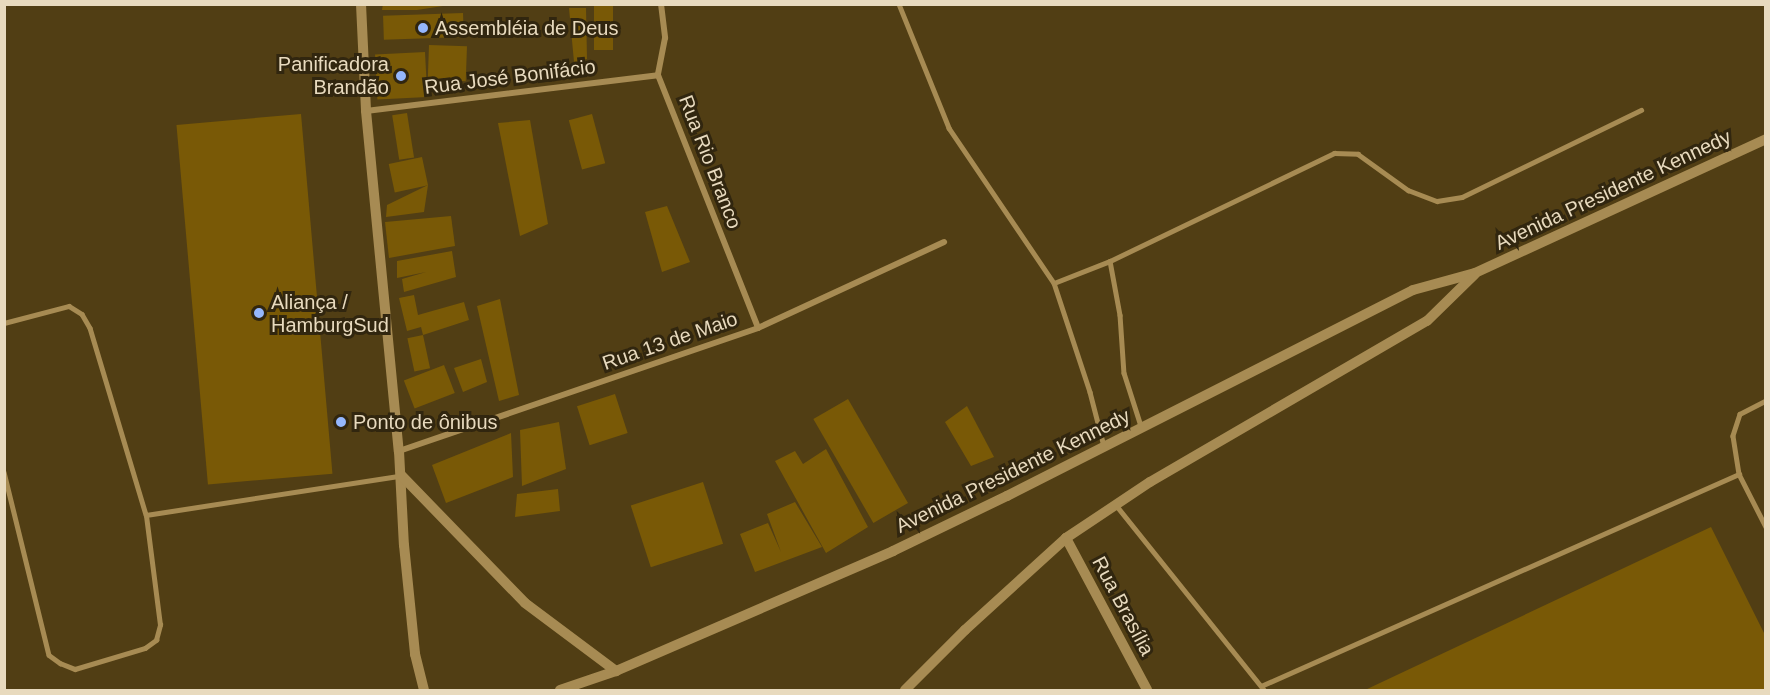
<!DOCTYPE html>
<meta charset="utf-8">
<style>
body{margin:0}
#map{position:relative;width:1770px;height:695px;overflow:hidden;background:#513e14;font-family:Arial,sans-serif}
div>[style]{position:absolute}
.building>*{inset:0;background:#795906;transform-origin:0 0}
.service>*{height:4.5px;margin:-2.25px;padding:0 2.25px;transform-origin:2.25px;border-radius:2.25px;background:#a78b53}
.minor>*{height:6px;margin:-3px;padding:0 3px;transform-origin:3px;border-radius:3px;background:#a78b53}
.tertiary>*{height:10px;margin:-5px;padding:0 5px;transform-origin:5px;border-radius:5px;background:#a78b53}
.dots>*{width:16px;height:16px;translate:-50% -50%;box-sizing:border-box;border:3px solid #31260f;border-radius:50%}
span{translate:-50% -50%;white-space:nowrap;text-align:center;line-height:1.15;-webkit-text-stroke:6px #31260f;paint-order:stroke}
.poi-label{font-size:20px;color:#e8dabe}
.left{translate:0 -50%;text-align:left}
.right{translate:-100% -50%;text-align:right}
.street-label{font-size:20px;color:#e8dabe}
.frame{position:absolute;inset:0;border:6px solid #e8dabe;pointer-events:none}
</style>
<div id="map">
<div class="building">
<div style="clip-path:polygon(383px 4px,443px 4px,443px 6px,417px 10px,382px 10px)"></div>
<div style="left:594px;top:4px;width:19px;height:46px"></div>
<div style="clip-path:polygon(569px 8px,586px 8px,587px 59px,574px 62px)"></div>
<div style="left:463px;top:13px;width:24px;height:80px;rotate:88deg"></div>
<div style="left:429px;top:45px;width:38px;height:35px;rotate:2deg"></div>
<div style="left:425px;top:52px;width:45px;height:50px;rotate:87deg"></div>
<div style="left:407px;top:113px;width:45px;height:15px;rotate:81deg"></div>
<div style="left:301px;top:114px;width:361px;height:125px;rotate:85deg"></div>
<div style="left:592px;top:114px;width:51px;height:24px;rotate:75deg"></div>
<div style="clip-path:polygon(530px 120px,548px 224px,520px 236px,498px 123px)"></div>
<div style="left:422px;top:157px;width:29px;height:34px;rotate:78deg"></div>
<div style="clip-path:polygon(428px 185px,424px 212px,386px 217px,387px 205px)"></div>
<div style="clip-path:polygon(667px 206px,690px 262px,662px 272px,645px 212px)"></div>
<div style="clip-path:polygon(451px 216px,455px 246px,389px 258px,385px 222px)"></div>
<div style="clip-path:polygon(452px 251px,456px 277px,404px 292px,402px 279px,426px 272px,397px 278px,397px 261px)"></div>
<div style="clip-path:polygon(414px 295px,418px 315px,464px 302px,469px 320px,423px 335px,421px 327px,407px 331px,399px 298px)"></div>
<div style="clip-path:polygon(500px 299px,519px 395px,499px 401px,477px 306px)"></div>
<div style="left:423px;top:335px;width:34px;height:16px;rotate:78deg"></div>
<div style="clip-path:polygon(481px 359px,487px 382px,463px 392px,454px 368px)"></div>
<div style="left:444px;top:365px;width:30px;height:43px;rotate:69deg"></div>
<div style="left:615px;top:394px;width:41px;height:40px;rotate:72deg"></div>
<div style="left:848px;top:399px;width:120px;height:40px;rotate:60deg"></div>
<div style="clip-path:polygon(967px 406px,994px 457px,971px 466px,945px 422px)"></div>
<div style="clip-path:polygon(559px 422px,566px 469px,522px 486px,520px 430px)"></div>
<div style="clip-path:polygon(511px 433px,513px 477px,446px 503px,432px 465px)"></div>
<div style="clip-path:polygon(826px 449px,868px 527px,826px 553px,775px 461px,795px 451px,803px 464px)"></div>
<div style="left:703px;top:482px;width:65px;height:76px;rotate:72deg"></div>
<div style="clip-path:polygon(558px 489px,560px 511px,515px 517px,517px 494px)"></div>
<div style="clip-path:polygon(795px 502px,822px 547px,755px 572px,740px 534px,768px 523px,781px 552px,767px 514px)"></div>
<div style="clip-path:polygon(1711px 527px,1766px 637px,1766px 690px,1365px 690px)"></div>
</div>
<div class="service">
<div style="left:899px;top:4px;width:134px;rotate:68deg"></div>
<div style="left:949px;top:128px;width:187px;rotate:55.9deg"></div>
<div style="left:1054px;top:283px;width:115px;rotate:71.7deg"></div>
<div style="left:1090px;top:392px;width:56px;rotate:75.5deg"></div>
<div style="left:1110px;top:261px;width:55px;rotate:79.5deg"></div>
<div style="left:1120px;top:315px;width:58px;rotate:86.1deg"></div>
<div style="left:1124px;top:373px;width:56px;rotate:72.2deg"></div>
<div style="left:1054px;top:283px;width:60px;rotate:-21.4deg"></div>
<div style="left:1110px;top:261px;width:249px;rotate:-25.7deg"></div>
<div style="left:1334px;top:153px;width:24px;rotate:2deg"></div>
<div style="left:1358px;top:154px;width:62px;rotate:35.8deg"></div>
<div style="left:1408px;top:190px;width:31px;rotate:21deg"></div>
<div style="left:1437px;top:201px;width:25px;rotate:-9deg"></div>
<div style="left:1462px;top:197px;width:199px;rotate:-25.9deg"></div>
<div style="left:4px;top:323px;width:67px;rotate:-14.7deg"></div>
<div style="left:69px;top:306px;width:15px;rotate:32deg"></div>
<div style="left:82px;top:314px;width:16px;rotate:60deg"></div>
<div style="left:90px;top:328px;width:195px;rotate:73.3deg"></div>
<div style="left:146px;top:515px;width:255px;rotate:-8.8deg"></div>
<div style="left:1766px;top:401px;width:29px;rotate:153deg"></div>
<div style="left:1740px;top:414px;width:23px;rotate:108deg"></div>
<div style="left:1733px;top:436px;width:38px;rotate:81deg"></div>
<div style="left:1739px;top:474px;width:59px;rotate:63deg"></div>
<div style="left:4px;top:472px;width:188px;rotate:76.2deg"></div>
<div style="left:49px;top:655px;width:14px;rotate:36deg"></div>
<div style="left:60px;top:663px;width:16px;rotate:22deg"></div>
<div style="left:75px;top:669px;width:73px;rotate:-16.7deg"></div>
<div style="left:145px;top:648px;width:14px;rotate:-36deg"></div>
<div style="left:156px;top:640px;width:16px;rotate:-75deg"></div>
<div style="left:160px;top:625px;width:111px;rotate:-97.3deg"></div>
<div style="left:1116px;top:505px;width:237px;rotate:51.3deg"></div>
<div style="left:1261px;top:686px;width:523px;rotate:-23.92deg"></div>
</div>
<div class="minor">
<div style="left:661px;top:4px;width:34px;rotate:83deg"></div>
<div style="left:665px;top:38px;width:38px;rotate:101deg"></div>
<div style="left:658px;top:75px;width:272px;rotate:68.4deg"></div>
<div style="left:366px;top:111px;width:294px;rotate:-7deg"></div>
<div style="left:399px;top:451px;width:379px;rotate:-18.9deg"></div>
<div style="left:758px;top:328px;width:205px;rotate:-24.8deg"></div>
</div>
<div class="tertiary">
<div style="left:361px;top:4px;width:107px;rotate:87.3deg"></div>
<div style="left:366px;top:111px;width:342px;rotate:84.5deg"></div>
<div style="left:399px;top:451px;width:94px;rotate:87deg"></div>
<div style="left:404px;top:545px;width:110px;rotate:84.2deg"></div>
<div style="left:415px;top:654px;width:37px;rotate:76deg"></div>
<div style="left:401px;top:475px;width:178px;rotate:45.9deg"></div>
<div style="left:525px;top:603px;width:114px;rotate:36.8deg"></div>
<div style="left:1066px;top:538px;width:172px;rotate:61.9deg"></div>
<div style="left:560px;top:690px;width:59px;rotate:-18.7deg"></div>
<div style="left:616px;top:671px;width:302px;rotate:-23.4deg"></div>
<div style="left:893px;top:551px;width:127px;rotate:-25.8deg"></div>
<div style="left:1007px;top:496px;width:455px;rotate:-26.9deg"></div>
<div style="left:1413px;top:290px;width:64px;rotate:-15.3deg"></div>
<div style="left:1475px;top:273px;width:320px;rotate:-24.7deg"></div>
<div style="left:905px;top:690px;width:85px;rotate:-45deg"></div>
<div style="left:965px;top:630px;width:137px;rotate:-42.3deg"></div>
<div style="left:1066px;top:538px;width:101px;rotate:-33.7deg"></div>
<div style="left:1150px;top:482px;width:320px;rotate:-30.2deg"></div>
<div style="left:1427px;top:321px;width:67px;rotate:-44.4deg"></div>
</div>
<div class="dots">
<div style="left:423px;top:28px;background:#95b7fd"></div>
<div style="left:401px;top:76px;background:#95b7fd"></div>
<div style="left:259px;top:313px;background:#95b7fd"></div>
<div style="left:341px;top:422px;background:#95b7fd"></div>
</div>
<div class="poi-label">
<span class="left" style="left:435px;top:28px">Assembléia de Deus</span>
<span class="right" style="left:389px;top:76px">Panificadora<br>Brandão</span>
<span class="left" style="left:271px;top:314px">Aliança /<br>HamburgSud</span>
<span class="left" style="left:353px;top:422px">Ponto de ônibus</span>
</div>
<div class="street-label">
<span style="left:510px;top:77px;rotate:-7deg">Rua José Bonifácio</span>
<span style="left:710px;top:162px;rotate:69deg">Rua Rio Branco</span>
<span style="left:1613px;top:190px;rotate:-25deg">Avenida Presidente Kennedy</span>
<span style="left:670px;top:341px;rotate:-19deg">Rua 13 de Maio</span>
<span style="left:1013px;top:471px;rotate:-26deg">Avenida Presidente Kennedy</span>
<span style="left:1123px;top:606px;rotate:62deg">Rua Brasília</span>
</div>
<div class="frame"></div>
</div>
